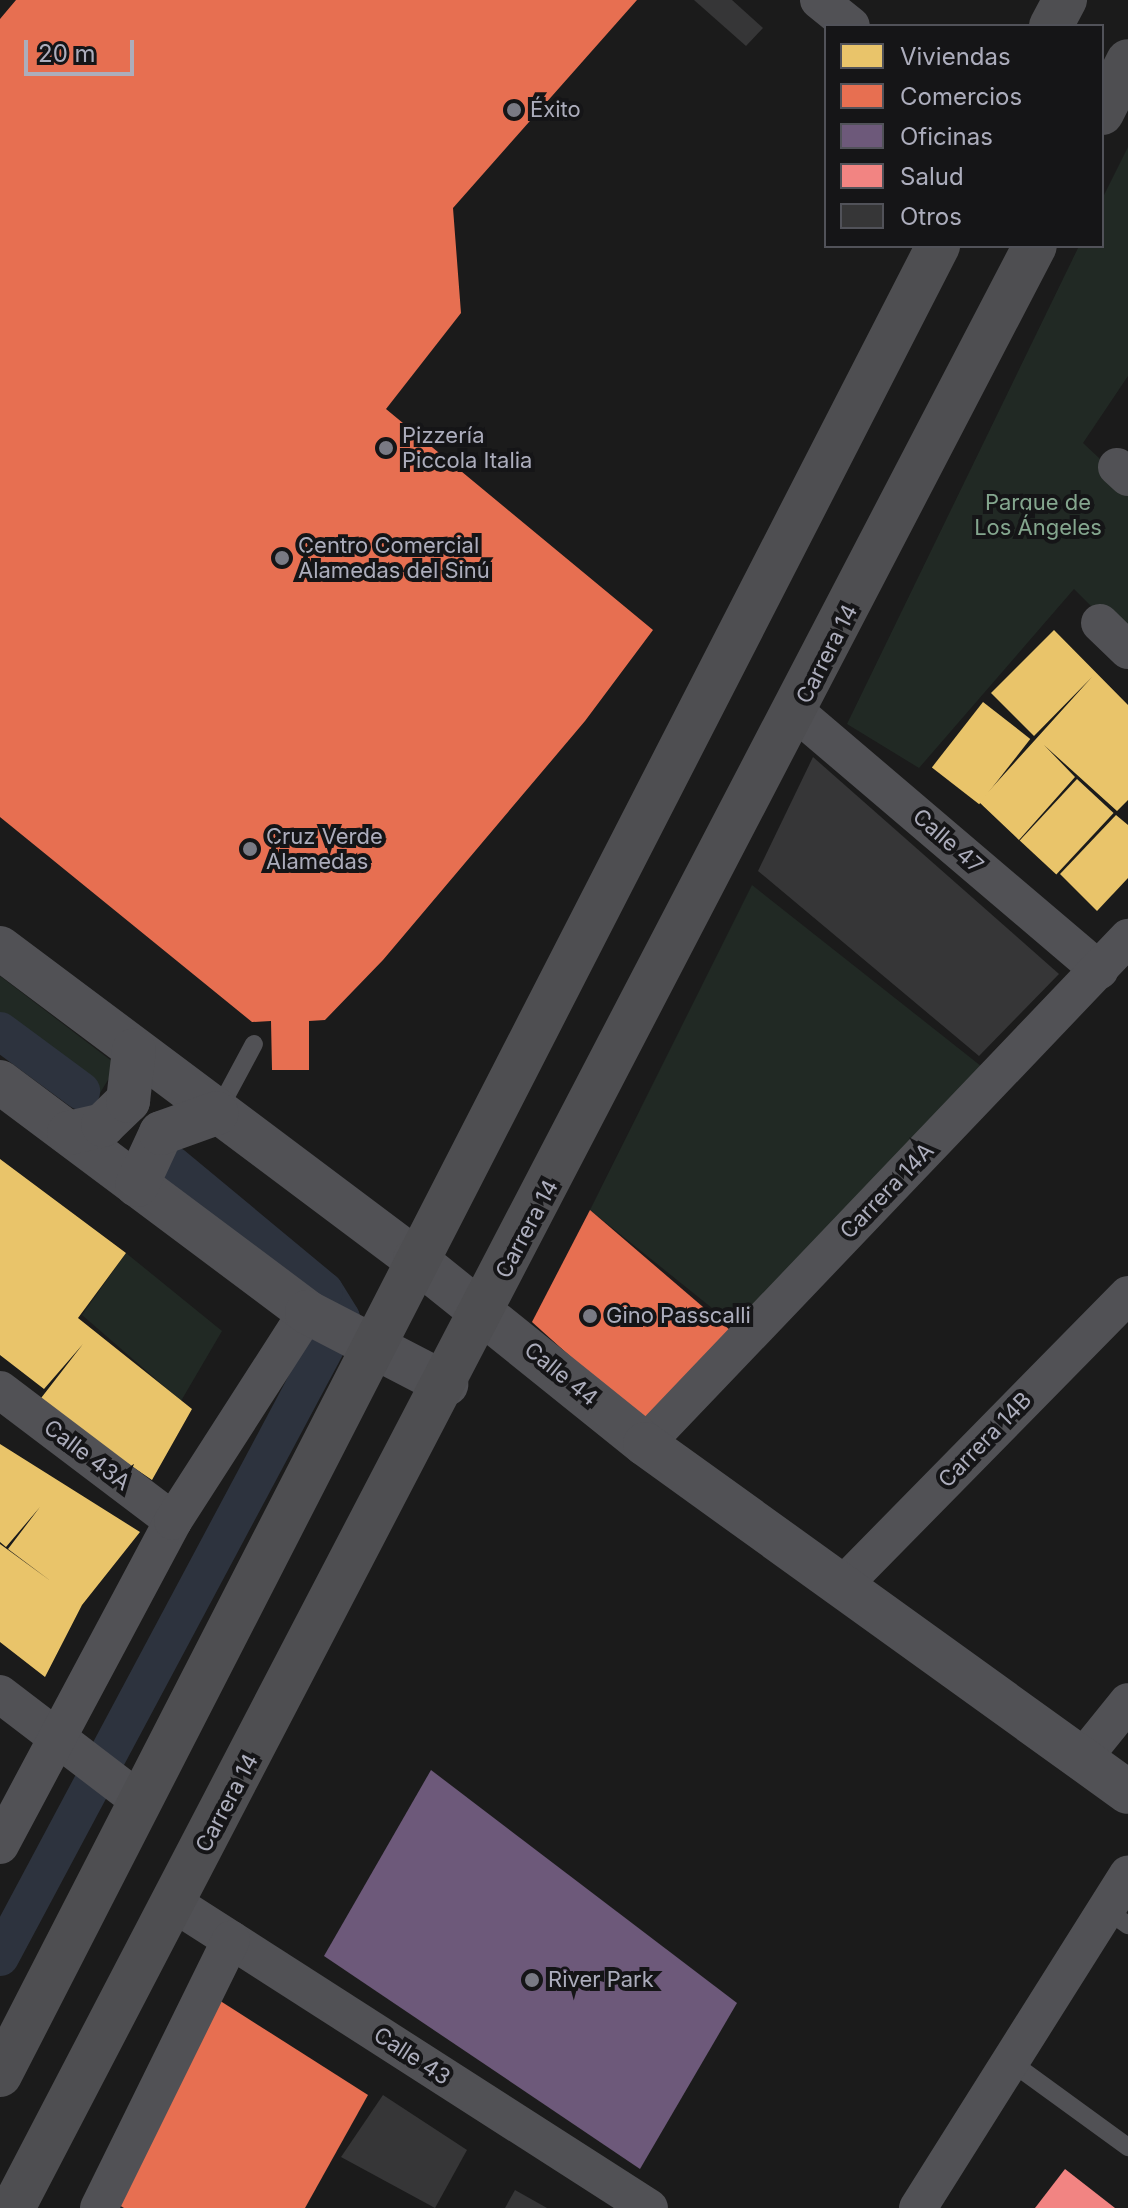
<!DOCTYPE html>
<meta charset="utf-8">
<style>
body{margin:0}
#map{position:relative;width:1128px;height:2208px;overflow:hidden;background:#1b1b1b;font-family:Inter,sans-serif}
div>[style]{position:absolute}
.green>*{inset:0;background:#212924}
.homes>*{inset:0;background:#e9c46a;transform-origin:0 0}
.shops>*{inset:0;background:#e76f51}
.offices>*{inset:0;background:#6d597a}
.health>*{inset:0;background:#f28482}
.canal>*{height:38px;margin:-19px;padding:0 19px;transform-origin:19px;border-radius:19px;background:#2d333e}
.building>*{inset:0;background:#363637}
.service>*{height:18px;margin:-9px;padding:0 9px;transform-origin:9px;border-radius:9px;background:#515155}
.minor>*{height:38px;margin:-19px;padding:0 19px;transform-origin:19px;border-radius:19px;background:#515155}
.tertiary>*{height:44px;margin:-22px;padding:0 22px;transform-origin:22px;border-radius:22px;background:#515155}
.primary>*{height:44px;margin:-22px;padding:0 22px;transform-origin:22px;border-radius:22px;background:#4e4e51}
.dots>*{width:22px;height:22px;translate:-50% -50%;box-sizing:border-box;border:4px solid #151517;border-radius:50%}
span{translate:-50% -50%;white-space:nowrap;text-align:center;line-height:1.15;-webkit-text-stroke:8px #151517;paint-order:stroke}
.poi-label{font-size:22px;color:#acadbc}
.left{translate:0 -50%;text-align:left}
.park-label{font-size:22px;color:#84a68e}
.street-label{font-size:22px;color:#acadbc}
.legend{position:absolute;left:824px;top:24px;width:280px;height:224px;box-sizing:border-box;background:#151517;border:2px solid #515259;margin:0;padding:10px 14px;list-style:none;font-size:24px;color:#acadbc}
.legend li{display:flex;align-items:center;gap:16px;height:40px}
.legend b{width:40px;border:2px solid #515259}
.scale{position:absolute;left:24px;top:40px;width:110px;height:36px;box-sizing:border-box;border:4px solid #acadbc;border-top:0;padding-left:10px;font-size:24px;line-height:28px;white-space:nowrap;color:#acadbc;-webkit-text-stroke:6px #151517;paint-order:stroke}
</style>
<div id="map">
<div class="green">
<div style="clip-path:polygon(1128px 147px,1128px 376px,1083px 443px,1128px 485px,1128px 643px,1074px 589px,919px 768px,847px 724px,1079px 246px,1102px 246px,1102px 199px)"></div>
<div style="clip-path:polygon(752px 885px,986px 1070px,748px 1337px,590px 1210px)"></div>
<div style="clip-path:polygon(0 976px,117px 1065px,94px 1103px,80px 1111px,0 1051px)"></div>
<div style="clip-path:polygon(126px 1253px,222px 1331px,181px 1401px,82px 1315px)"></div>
</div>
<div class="homes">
<div style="clip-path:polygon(1054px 630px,1128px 705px,1128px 800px,1117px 811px,1044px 745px,1075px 777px,1019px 840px,979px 802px,1092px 677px,1034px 736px,991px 693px)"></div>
<div style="left:983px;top:702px;width:60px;height:83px;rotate:38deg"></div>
<div style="left:1077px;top:779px;width:50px;height:84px;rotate:43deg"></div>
<div style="clip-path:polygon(1116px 815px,1128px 825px,1128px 878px,1097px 911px,1060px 874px)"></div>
<div style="clip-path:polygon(0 1159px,126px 1253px,78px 1318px,192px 1409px,152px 1480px,38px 1402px,83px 1344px,44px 1389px,0 1355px)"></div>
<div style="clip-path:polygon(0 1444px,140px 1532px,82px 1605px,45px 1677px,0 1642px,0 1544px,52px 1582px,8px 1549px,40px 1507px,6px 1547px,0 1542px)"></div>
</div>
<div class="shops">
<div style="clip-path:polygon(16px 0,637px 0,453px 208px,461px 313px,386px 409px,653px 630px,585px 721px,383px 960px,325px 1020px,309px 1021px,309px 1070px,272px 1070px,271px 1021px,252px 1022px,0 817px,0 19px)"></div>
<div style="clip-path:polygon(590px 1210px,731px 1331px,649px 1427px,532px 1322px)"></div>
<div style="clip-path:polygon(211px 1995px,368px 2095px,305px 2208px,124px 2208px,109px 2199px)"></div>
</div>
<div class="offices">
<div style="clip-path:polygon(431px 1770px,737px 2003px,640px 2169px,324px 1956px)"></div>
</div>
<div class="health">
<div style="clip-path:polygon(1065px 2169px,1115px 2208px,1035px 2208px)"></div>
</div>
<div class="canal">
<div style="left:0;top:1031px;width:101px;rotate:36.5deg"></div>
<div style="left:0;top:1957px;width:724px;rotate:-61.91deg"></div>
<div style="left:341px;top:1318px;width:32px;rotate:-122deg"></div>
<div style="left:324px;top:1291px;width:197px;rotate:-140.3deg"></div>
</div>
<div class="building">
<div style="clip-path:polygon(694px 0,732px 0,763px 28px,746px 46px)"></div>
<div style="clip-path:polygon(813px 757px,1059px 974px,979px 1056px,758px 871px)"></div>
<div style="clip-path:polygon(383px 2095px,467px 2150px,435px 2208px,341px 2157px)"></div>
<div style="clip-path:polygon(515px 2190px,547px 2208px,505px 2208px)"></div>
</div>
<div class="service">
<div style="left:218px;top:1111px;width:76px;rotate:-61.8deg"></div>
<div style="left:1107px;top:1910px;width:26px;rotate:36deg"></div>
<div style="left:1011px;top:2062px;width:145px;rotate:36deg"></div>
</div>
<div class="minor">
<div style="left:819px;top:0;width:41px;rotate:39.1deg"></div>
<div style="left:1117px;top:467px;width:15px;rotate:42deg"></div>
<div style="left:1100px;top:623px;width:39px;rotate:44deg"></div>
<div style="left:797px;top:713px;width:397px;rotate:40.4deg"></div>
<div style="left:0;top:1390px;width:217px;rotate:37.1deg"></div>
<div style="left:645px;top:1444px;width:700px;rotate:-46.33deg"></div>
<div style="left:842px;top:1586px;width:408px;rotate:-45.5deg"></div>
<div style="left:0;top:1694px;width:176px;rotate:37.4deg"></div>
<div style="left:1082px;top:1759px;width:73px;rotate:-51.1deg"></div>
<div style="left:0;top:1845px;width:367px;rotate:-61.9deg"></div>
<div style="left:173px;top:1521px;width:248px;rotate:-57.3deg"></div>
<div style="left:175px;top:1904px;width:563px;rotate:32.67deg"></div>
<div style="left:99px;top:2208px;width:299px;rotate:-63.8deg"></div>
<div style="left:918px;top:2208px;width:394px;rotate:-57.8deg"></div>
</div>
<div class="tertiary">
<div style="left:0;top:948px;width:519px;rotate:36.85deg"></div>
<div style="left:415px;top:1259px;width:295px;rotate:38.8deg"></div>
<div style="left:645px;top:1444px;width:595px;rotate:35.77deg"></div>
<div style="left:0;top:1082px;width:384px;rotate:36.8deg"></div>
<div style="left:307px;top:1312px;width:157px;rotate:27.4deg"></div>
<div style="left:69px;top:1133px;width:35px;rotate:-13deg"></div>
<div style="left:103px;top:1125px;width:35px;rotate:-44deg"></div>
<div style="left:128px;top:1101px;width:51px;rotate:-83.3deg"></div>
<div style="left:137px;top:1185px;width:57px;rotate:-65.2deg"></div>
<div style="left:161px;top:1133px;width:59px;rotate:-19.7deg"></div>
</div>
<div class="primary">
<div style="left:1051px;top:26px;width:30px;rotate:-62deg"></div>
<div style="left:1102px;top:113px;width:58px;rotate:-63.4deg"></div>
<div style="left:0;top:2075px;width:2056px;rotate:-62.85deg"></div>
<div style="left:13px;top:2208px;width:2212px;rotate:-62.49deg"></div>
</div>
<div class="dots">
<div style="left:514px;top:110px;background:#797a84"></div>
<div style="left:386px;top:448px;background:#797a84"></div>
<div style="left:282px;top:558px;background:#797a84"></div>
<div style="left:250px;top:849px;background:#797a84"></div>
<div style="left:590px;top:1316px;background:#797a84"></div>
<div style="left:532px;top:1980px;background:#797a84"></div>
</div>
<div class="poi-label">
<span class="left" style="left:530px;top:110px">Éxito</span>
<span class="left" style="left:402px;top:448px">Pizzería<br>Piccola Italia</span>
<span class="left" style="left:298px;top:558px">Centro Comercial<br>Alamedas del Sinú</span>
<span class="left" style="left:266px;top:849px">Cruz Verde<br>Alamedas</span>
<span class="left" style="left:606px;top:1316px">Gino Passcalli</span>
<span class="left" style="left:548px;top:1980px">River Park</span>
</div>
<div class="park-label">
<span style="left:1038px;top:515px">Parque de<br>Los Ángeles</span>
</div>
<div class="street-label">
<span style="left:827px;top:654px;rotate:-63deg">Carrera 14</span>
<span style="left:948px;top:841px;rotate:41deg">Calle 47</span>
<span style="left:887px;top:1191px;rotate:-46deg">Carrera 14A</span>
<span style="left:527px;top:1229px;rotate:-62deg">Carrera 14</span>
<span style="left:561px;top:1374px;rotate:39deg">Calle 44</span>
<span style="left:985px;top:1440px;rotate:-46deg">Carrera 14B</span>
<span style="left:87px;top:1455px;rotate:37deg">Calle 43A</span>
<span style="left:227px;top:1803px;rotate:-62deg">Carrera 14</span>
<span style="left:412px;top:2056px;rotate:33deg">Calle 43</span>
</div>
<ul class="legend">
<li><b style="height:22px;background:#e9c46a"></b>Viviendas</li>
<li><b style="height:22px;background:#e76f51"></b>Comercios</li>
<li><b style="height:22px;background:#6d597a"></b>Oficinas</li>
<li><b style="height:22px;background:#f28482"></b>Salud</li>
<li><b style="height:22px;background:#363637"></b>Otros</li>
</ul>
<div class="scale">20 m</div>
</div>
